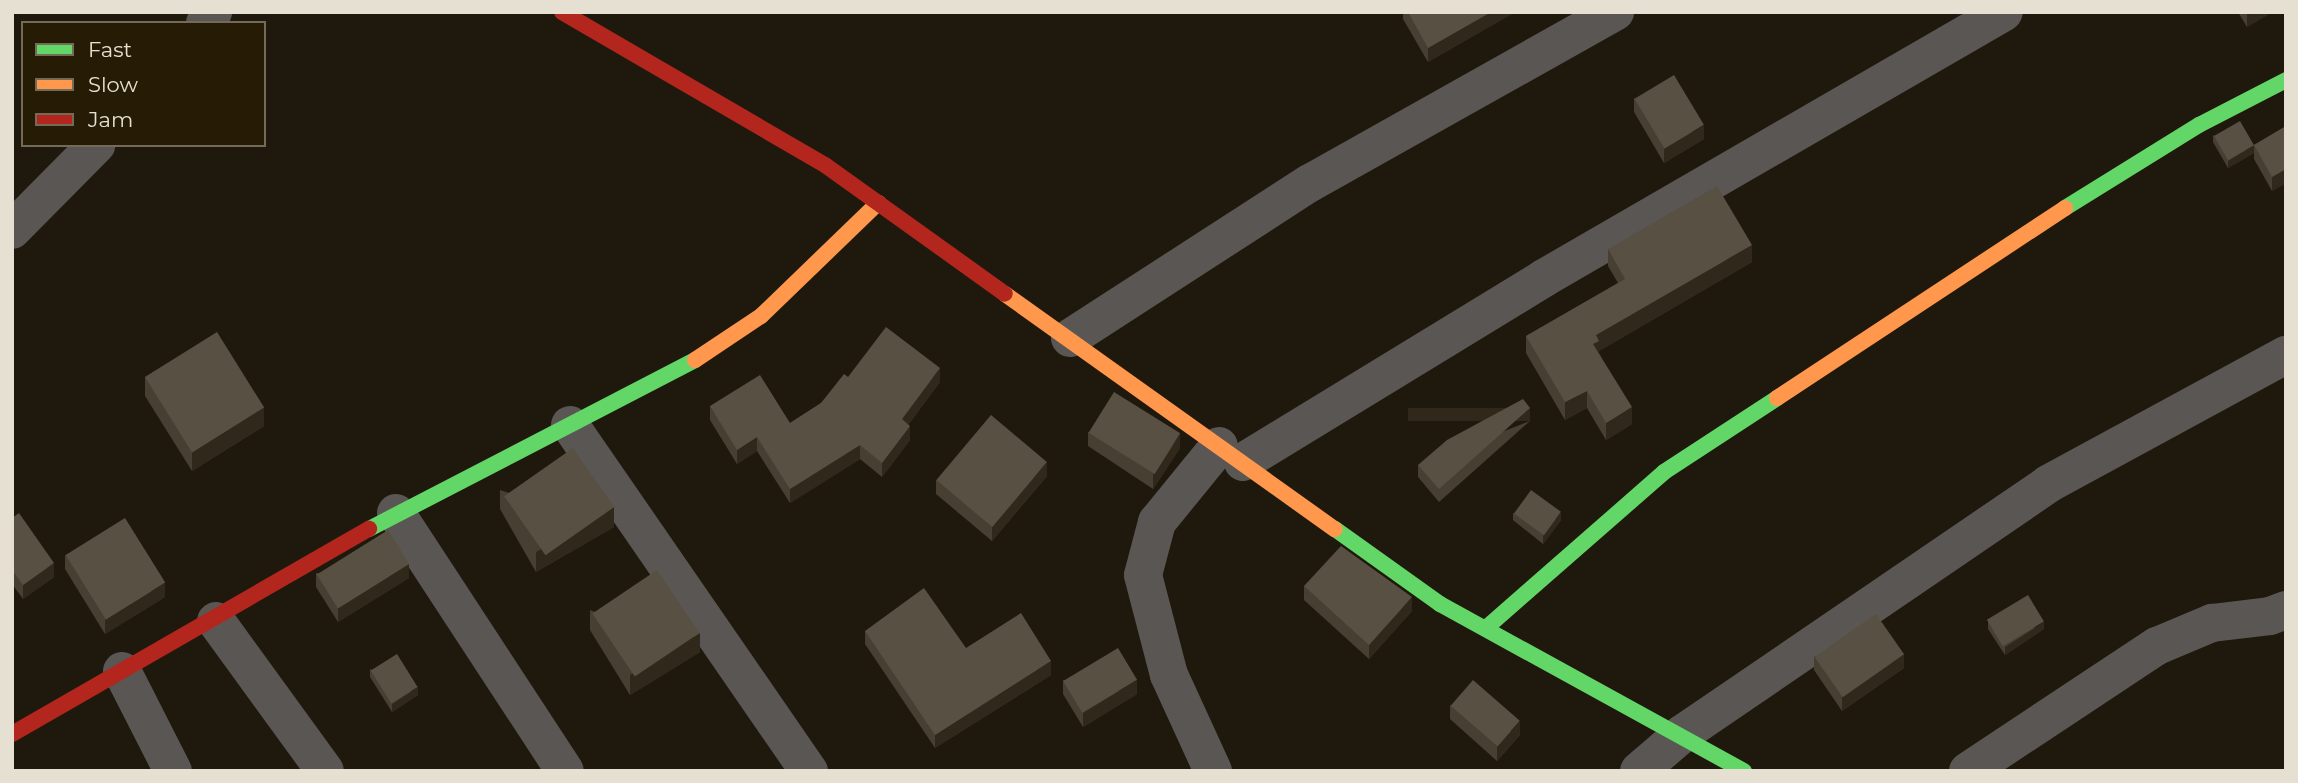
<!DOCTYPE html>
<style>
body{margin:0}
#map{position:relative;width:2298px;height:783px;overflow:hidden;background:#1f190d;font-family:Montserrat,sans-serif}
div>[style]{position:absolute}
.street>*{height:38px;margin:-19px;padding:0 19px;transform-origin:19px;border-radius:19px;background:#5a5654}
.fast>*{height:16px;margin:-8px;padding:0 8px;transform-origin:8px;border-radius:8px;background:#63d668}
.slow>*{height:16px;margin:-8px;padding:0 8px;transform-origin:8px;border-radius:8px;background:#ff974d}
.jam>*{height:16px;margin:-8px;padding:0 8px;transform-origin:8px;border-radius:8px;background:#b3261e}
.wall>*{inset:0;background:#473f31}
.shaded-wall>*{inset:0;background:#30291b;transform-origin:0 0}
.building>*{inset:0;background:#585042;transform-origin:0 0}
span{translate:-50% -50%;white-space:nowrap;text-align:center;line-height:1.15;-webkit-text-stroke:6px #261c06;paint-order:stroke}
.frame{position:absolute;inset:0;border:14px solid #e6e0d2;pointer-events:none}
.legend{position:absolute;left:21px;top:21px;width:245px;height:126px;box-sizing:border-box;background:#261c06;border:2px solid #736a58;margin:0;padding:9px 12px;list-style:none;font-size:21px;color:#e6e0d2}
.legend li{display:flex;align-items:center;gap:14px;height:35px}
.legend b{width:35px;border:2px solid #736a58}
</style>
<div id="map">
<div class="street">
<div style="left:205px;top:23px;width:14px;rotate:-54deg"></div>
<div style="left:12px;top:230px;width:120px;rotate:-45.3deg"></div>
<div style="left:1070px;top:338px;width:286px;rotate:-32.9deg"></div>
<div style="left:1310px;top:183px;width:350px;rotate:-29.3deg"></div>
<div style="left:570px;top:425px;width:421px;rotate:55.4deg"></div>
<div style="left:1243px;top:462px;width:353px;rotate:-31.4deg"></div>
<div style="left:1544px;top:278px;width:531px;rotate:-30.04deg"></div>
<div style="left:396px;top:513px;width:308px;rotate:56.8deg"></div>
<div style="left:216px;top:621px;width:185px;rotate:54deg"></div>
<div style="left:122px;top:671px;width:112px;rotate:63deg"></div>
<div style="left:1213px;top:771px;width:106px;rotate:-114.6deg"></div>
<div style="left:1169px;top:675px;width:103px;rotate:-104.6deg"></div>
<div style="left:1143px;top:575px;width:55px;rotate:-75.2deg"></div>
<div style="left:1157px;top:522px;width:98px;rotate:-50.8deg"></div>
<div style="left:1639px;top:771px;width:57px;rotate:-40.7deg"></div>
<div style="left:1682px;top:734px;width:443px;rotate:-34.3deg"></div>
<div style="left:2048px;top:484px;width:271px;rotate:-28.5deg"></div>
<div style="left:1968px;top:771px;width:227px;rotate:-33.5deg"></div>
<div style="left:2157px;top:646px;width:60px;rotate:-22.7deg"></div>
<div style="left:2212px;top:623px;width:58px;rotate:-6.9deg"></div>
<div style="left:2270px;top:616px;width:17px;rotate:-21deg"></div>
</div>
<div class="fast">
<div style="left:2065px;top:208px;width:158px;rotate:-31.8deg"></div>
<div style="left:2199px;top:125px;width:98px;rotate:-27.3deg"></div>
<div style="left:369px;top:529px;width:367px;rotate:-27.4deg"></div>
<div style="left:1335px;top:529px;width:129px;rotate:35.5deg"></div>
<div style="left:1440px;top:604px;width:347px;rotate:28.8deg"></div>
<div style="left:1486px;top:628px;width:237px;rotate:-41.2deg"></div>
<div style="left:1664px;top:472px;width:135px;rotate:-33.2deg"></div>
</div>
<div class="slow">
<div style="left:1005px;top:294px;width:405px;rotate:35.5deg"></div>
<div style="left:695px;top:360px;width:79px;rotate:-33.7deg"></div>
<div style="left:761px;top:316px;width:163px;rotate:-44deg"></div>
<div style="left:1777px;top:398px;width:345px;rotate:-33.4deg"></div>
</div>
<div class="jam">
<div style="left:562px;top:12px;width:304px;rotate:30.2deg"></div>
<div style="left:825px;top:165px;width:221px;rotate:35.6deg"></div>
<div style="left:12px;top:734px;width:412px;rotate:-29.9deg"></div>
</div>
<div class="wall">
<div style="clip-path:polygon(1403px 12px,1515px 12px,1428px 62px,1403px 19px)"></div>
<div style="clip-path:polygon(2238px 12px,2272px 12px,2247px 27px)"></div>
<div style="clip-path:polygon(1634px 98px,1704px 139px,1664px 163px,1634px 112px)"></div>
<div style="clip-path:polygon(2286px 126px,2286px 183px,2272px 191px,2254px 159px,2254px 145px)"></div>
<div style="clip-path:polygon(2213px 135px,2254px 153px,2228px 168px,2213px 142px)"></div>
<div style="clip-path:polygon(1608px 249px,1752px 262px,1599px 351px,1599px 353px,1632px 424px,1606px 440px,1587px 408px,1565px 420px,1526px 353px,1526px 336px,1618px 283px,1608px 266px)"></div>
<div style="clip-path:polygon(145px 377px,264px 426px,192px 471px,145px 396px)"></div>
<div style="clip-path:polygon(848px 377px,940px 382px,908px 425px,910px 440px,882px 477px,860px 459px,790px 503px,757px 451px,737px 464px,710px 420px,710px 406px,790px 423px,821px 403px)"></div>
<div style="clip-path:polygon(1530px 421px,1439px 502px,1418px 477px,1418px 465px)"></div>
<div style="clip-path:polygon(1088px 432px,1180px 448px,1153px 489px,1088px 446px)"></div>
<div style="clip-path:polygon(1047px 476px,992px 541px,936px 494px,936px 480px)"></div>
<div style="clip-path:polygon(500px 490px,614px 527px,536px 572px,500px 509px)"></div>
<div style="clip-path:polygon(1513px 513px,1561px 520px,1543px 544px,1513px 520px)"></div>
<div style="clip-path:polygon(12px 518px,54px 577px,23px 599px,12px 584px)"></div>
<div style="clip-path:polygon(65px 555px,165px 597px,105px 634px,65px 569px)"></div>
<div style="clip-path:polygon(316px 573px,409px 578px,338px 622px,316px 587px)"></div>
<div style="clip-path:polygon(1304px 586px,1412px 611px,1369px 659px,1304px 600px)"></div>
<div style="clip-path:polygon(590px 610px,700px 652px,630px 695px,590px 630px)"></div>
<div style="clip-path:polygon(1988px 621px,2044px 629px,2005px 655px,1988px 629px)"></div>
<div style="clip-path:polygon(865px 631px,966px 648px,1051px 675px,935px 748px,865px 644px)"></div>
<div style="clip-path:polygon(1814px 656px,1904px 668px,1842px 711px,1814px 670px)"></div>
<div style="clip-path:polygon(370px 669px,418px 695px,392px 712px,370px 677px)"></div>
<div style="clip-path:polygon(1063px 680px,1137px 694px,1083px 727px,1063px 694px)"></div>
<div style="clip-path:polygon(1450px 705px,1520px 735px,1497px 761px,1450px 719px)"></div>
</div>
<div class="shaded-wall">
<div style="clip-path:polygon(1491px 12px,1515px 12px,1428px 62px,1428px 48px)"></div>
<div style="clip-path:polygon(2249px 12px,2272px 12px,2247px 27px,2247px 13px)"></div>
<div style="clip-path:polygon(1704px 125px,1704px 139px,1664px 163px,1664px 149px)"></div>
<div style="clip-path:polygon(2254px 145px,2254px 153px,2228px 168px,2228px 161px)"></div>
<div style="clip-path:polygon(2286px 169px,2286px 183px,2272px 191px,2272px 177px)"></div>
<div style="clip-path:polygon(1752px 245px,1752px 262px,1599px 351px,1599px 358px,1593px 344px,1596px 335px)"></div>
<div style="clip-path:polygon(940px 368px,940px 382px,902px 433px,902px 419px)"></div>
<div style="clip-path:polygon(1587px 391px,1587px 408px,1565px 420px,1565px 402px)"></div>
<div style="clip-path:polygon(264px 407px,264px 426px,192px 471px,192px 452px)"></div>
<div style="clip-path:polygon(1632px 407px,1632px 424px,1606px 440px,1606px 423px)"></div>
<div style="left:1530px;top:408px;width:13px;height:122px;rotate:90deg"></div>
<div style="clip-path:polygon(910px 426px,910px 440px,882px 477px,882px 463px)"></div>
<div style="clip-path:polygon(1180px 434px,1180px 448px,1153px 489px,1153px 475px)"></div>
<div style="clip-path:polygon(757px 437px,757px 451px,737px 464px,737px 450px)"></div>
<div style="clip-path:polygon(860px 445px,860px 459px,790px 503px,790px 489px)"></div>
<div style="clip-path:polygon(1047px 462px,1047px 476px,992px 541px,992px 527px)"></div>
<div style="clip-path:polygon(614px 507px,614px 527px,536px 572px,536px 552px)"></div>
<div style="clip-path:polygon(1561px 512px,1561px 520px,1543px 544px,1543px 536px)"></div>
<div style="clip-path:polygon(54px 563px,54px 577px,23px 599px,23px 585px)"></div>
<div style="clip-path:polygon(409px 564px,409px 578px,338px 622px,338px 608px)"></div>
<div style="clip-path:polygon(165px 583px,165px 597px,105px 634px,105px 620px)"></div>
<div style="clip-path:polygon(1412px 597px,1412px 611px,1369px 659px,1369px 645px)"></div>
<div style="clip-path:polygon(2044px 622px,2044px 629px,2005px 655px,2005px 647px)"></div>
<div style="clip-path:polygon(700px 633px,700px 652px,630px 695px,630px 675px)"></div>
<div style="clip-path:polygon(1904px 654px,1904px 668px,1842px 711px,1842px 697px)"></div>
<div style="clip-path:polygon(1051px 661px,1051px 675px,935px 748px,935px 735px)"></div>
<div style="clip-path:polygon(1137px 680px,1137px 694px,1083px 727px,1083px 713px)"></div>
<div style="clip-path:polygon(418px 687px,418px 695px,392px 712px,392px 704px)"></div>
<div style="clip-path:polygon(1520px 721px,1520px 735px,1497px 761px,1497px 747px)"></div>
</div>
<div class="building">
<div style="clip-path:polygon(1408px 12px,1491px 12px,1428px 48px)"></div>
<div style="left:1674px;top:75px;width:58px;height:46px;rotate:59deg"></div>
<div style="left:2240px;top:121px;width:28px;height:30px;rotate:60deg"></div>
<div style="clip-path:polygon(2286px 126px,2286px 169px,2272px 177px,2254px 145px)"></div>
<div style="clip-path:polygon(1717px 186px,1752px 245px,1596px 335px,1599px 341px,1593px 344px,1632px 407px,1606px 423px,1587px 391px,1565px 402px,1526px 336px,1625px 279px,1608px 249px)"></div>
<div style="clip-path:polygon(886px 327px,940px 368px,902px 419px,910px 426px,882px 463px,860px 445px,790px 489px,757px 437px,737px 450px,710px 406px,760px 375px,790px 423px,821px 403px,844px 374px,848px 377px)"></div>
<div style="left:217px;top:332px;width:89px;height:85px;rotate:58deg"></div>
<div style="left:1114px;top:392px;width:78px;height:48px;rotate:32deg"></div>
<div style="clip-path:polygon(1523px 399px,1530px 408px,1439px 489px,1418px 465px,1447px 440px)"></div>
<div style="left:991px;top:415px;width:73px;height:85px;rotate:40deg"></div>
<div style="left:573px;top:448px;width:72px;height:84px;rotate:55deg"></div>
<div style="left:1531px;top:490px;width:37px;height:29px;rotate:36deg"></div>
<div style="clip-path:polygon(19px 513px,54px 563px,23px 585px,12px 570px,12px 518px)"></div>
<div style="left:125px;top:518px;width:76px;height:70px;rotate:58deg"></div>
<div style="left:388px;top:530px;width:40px;height:84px;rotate:58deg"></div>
<div style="clip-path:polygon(1341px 546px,1412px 597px,1369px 645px,1304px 586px)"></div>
<div style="left:657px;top:570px;width:76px;height:78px;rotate:56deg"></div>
<div style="clip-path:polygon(924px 588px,966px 648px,1021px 613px,1051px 661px,935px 735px,865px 631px)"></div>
<div style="left:2028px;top:595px;width:31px;height:48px;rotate:59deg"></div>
<div style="left:1876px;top:614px;width:49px;height:75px;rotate:55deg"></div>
<div style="left:1118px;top:648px;width:37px;height:64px;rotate:59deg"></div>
<div style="left:397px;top:654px;width:39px;height:31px;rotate:58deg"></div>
<div style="left:1473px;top:680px;width:62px;height:34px;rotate:41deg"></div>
</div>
<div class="frame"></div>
<ul class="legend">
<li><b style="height:9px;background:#63d668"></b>Fast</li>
<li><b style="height:9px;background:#ff974d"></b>Slow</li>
<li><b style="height:9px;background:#b3261e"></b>Jam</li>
</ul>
</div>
